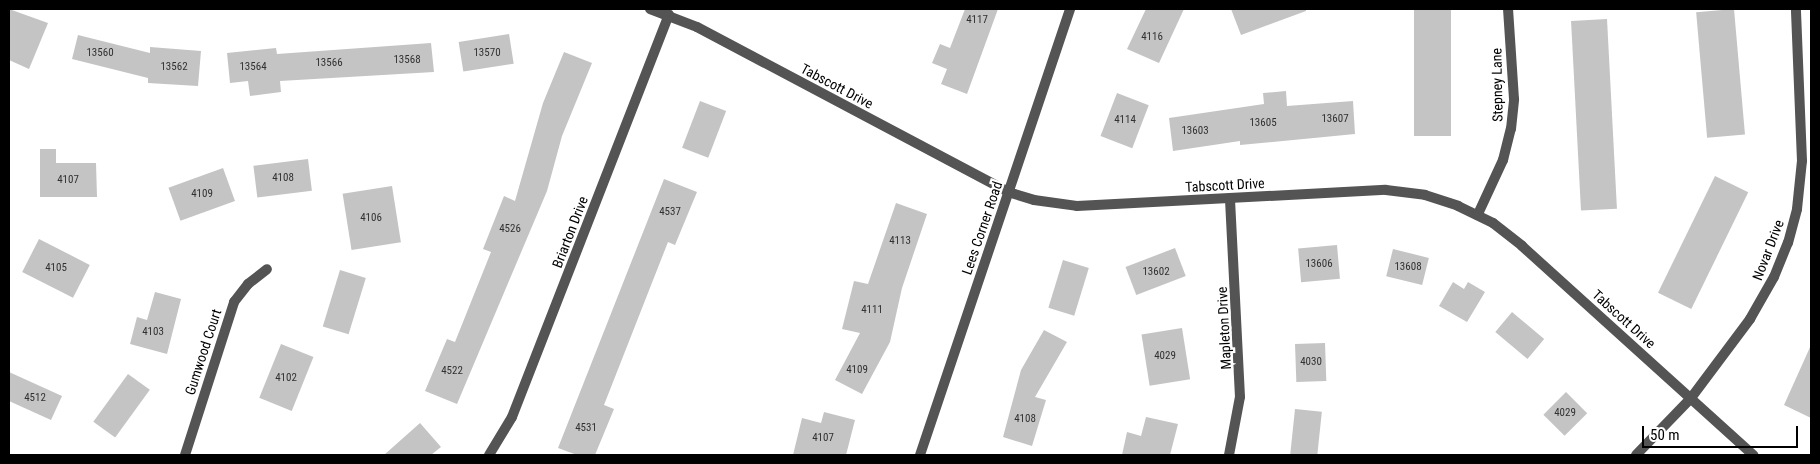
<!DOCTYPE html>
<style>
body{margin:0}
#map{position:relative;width:1820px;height:464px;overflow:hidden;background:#fff;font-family:"Roboto Condensed",sans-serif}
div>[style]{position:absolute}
.building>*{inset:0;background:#c4c4c4;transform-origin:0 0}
.minor>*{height:10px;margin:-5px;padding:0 5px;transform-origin:5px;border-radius:5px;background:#545454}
.tertiary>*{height:10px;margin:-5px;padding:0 5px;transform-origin:5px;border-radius:5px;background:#545454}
span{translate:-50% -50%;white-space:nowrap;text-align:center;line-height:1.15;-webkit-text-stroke:4.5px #fff;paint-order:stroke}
.number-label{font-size:11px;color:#313131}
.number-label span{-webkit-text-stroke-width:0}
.street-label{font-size:14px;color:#000}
.frame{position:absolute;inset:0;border:10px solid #000;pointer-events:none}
.scale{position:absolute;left:1642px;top:426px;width:156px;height:22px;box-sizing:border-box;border:2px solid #000;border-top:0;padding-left:6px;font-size:15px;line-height:18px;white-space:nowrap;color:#000;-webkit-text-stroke:4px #fff;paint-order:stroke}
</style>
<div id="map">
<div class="building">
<div style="clip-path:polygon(9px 9px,48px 23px,29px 69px,9px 60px)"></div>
<div style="clip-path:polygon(965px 9px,998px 9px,967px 94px,941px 84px,947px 69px,932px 63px,940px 44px,950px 48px)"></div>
<div style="clip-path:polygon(1146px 9px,1184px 9px,1159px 63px,1127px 49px)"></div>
<div style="clip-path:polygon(1231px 9px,1306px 9px,1306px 11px,1241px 35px)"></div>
<div style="left:1414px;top:9px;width:37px;height:127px"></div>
<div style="left:1734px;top:9px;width:126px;height:38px;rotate:85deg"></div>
<div style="left:1607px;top:19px;width:190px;height:36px;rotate:87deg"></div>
<div style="left:509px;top:34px;width:30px;height:51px;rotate:81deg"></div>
<div style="clip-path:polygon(78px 35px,150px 53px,150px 47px,201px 51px,198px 86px,148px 83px,148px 78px,72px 59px)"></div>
<div style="clip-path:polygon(431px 43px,434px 72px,280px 81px,281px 92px,250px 96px,248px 81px,230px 83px,227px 53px,276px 48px,277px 54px)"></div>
<div style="clip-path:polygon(564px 52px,592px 63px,562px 136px,547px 191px,457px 404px,425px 391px,447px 339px,455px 342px,491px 252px,483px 249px,504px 196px,515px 201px,543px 103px)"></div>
<div style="clip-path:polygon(1286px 91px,1287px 106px,1353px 101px,1355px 134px,1240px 145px,1240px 141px,1173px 151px,1169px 118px,1264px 104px,1263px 93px)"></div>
<div style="left:1117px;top:93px;width:34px;height:46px;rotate:21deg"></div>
<div style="left:700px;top:101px;width:28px;height:50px;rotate:21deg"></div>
<div style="clip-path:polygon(40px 149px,56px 149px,56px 163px,96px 163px,97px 197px,40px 197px)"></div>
<div style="left:308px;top:159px;width:32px;height:55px;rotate:83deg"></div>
<div style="left:223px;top:168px;width:35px;height:58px;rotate:70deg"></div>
<div style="left:1715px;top:176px;width:37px;height:130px;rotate:26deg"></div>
<div style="clip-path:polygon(664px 179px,697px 192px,675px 245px,668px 242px,604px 405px,614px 409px,595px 455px,577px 455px,558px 448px)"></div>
<div style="left:392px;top:186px;width:57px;height:50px;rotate:81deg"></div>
<div style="clip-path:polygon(896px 203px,927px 214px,902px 288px,890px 342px,862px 394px,835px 380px,860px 333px,842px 329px,854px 281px,868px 284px)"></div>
<div style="left:39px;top:239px;width:57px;height:37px;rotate:27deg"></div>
<div style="left:1337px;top:245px;width:34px;height:39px;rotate:85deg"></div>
<div style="left:1175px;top:248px;width:30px;height:53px;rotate:69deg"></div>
<div style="left:1393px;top:249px;width:37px;height:28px;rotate:14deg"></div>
<div style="left:1063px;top:260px;width:27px;height:50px;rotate:17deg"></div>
<div style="left:340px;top:270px;width:27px;height:59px;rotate:17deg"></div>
<div style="clip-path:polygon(1453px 282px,1464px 289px,1468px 282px,1485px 292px,1467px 322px,1439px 306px)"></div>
<div style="clip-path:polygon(155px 292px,181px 299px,167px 354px,130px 344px,137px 317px,147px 320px)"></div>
<div style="left:1512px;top:312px;width:42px;height:26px;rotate:40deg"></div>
<div style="left:1182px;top:328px;width:52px;height:41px;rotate:81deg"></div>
<div style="clip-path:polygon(1044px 330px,1067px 342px,1035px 397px,1046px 400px,1032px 446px,1003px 437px,1021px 370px)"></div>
<div style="left:1325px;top:343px;width:38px;height:30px;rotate:88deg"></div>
<div style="left:281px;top:344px;width:35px;height:58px;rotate:22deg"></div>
<div style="clip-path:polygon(1811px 345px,1811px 418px,1784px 405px)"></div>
<div style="clip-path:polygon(9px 372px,62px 396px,51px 420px,9px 401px)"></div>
<div style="left:128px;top:374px;width:27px;height:59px;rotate:36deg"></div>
<div style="left:1566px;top:392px;width:30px;height:32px;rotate:45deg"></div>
<div style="left:1295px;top:409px;width:27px;height:46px;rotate:6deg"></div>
<div style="clip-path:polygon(824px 412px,855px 420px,846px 455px,793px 455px,802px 418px,821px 423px)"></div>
<div style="clip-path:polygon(1146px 417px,1178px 424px,1170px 455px,1122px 455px,1127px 432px,1141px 436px)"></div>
<div style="clip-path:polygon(420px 423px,441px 447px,431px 455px,384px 455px)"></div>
</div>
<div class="minor">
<div style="left:650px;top:9px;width:50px;rotate:21deg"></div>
<div style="left:697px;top:27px;width:352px;rotate:27.9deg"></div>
<div style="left:1008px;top:192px;width:27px;rotate:17deg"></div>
<div style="left:1034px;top:200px;width:43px;rotate:7.9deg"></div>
<div style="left:1077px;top:206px;width:309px;rotate:-3deg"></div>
<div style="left:1386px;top:190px;width:39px;rotate:7deg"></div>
<div style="left:1425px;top:195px;width:35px;rotate:18deg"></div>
<div style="left:1458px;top:206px;width:39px;rotate:26deg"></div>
<div style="left:1493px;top:223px;width:37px;rotate:38deg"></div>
<div style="left:1522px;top:246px;width:312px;rotate:42.1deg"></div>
<div style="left:1478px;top:214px;width:60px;rotate:-65.2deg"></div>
<div style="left:1503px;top:160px;width:32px;rotate:-76deg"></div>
<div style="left:1511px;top:129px;width:30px;rotate:-84deg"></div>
<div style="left:1514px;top:99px;width:90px;rotate:-93.8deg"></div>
<div style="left:185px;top:455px;width:161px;rotate:-72.2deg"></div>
<div style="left:234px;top:302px;width:23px;rotate:-52deg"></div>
<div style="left:248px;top:284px;width:24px;rotate:-38deg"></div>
<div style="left:489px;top:455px;width:44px;rotate:-58.8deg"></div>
<div style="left:512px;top:417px;width:432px;rotate:-68.7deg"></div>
<div style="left:1229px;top:455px;width:59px;rotate:-79.3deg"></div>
<div style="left:1240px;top:397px;width:198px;rotate:-92.9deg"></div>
<div style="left:1636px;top:455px;width:79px;rotate:-46deg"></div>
<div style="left:1691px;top:398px;width:99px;rotate:-53.2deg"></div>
<div style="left:1750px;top:319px;width:48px;rotate:-60.3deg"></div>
<div style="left:1774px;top:277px;width:37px;rotate:-68deg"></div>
<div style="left:1788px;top:243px;width:35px;rotate:-75deg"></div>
<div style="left:1797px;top:209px;width:48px;rotate:-84.1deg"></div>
<div style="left:1802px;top:161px;width:152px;rotate:-92.3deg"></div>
</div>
<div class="tertiary">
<div style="left:920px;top:455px;width:471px;rotate:-71.4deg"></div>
</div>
<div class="number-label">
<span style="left:977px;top:20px">4117</span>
<span style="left:1152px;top:37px">4116</span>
<span style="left:100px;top:53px">13560</span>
<span style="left:487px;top:53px">13570</span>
<span style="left:407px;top:60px">13568</span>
<span style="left:329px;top:63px">13566</span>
<span style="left:174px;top:67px">13562</span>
<span style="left:253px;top:67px">13564</span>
<span style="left:1335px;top:119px">13607</span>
<span style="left:1125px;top:120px">4114</span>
<span style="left:1263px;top:123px">13605</span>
<span style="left:1195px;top:131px">13603</span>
<span style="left:283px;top:178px">4108</span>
<span style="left:68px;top:180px">4107</span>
<span style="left:202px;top:194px">4109</span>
<span style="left:670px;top:212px">4537</span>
<span style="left:371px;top:218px">4106</span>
<span style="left:510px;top:229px">4526</span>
<span style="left:900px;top:241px">4113</span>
<span style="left:1319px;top:264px">13606</span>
<span style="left:1408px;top:267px">13608</span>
<span style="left:56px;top:268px">4105</span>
<span style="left:1156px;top:272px">13602</span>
<span style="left:872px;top:310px">4111</span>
<span style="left:153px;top:332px">4103</span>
<span style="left:1165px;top:356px">4029</span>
<span style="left:1311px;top:362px">4030</span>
<span style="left:857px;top:370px">4109</span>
<span style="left:452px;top:371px">4522</span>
<span style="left:286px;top:378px">4102</span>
<span style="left:35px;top:398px">4512</span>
<span style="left:1565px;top:413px">4029</span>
<span style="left:1025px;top:419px">4108</span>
<span style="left:586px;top:428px">4531</span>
<span style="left:823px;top:438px">4107</span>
</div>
<div class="street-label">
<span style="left:1497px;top:85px;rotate:-91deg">Stepney Lane</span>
<span style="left:837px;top:86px;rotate:28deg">Tabscott Drive</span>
<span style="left:1225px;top:185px;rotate:-3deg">Tabscott Drive</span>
<span style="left:982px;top:228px;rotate:-71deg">Lees Corner Road</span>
<span style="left:570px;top:232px;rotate:-69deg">Briarton Drive</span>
<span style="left:1768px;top:250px;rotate:-69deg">Novar Drive</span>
<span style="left:1624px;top:319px;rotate:42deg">Tabscott Drive</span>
<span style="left:1224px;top:328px;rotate:-93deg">Mapleton Drive</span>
<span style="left:203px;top:352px;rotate:-72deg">Gumwood Court</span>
</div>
<div class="frame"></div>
<div class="scale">50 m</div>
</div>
